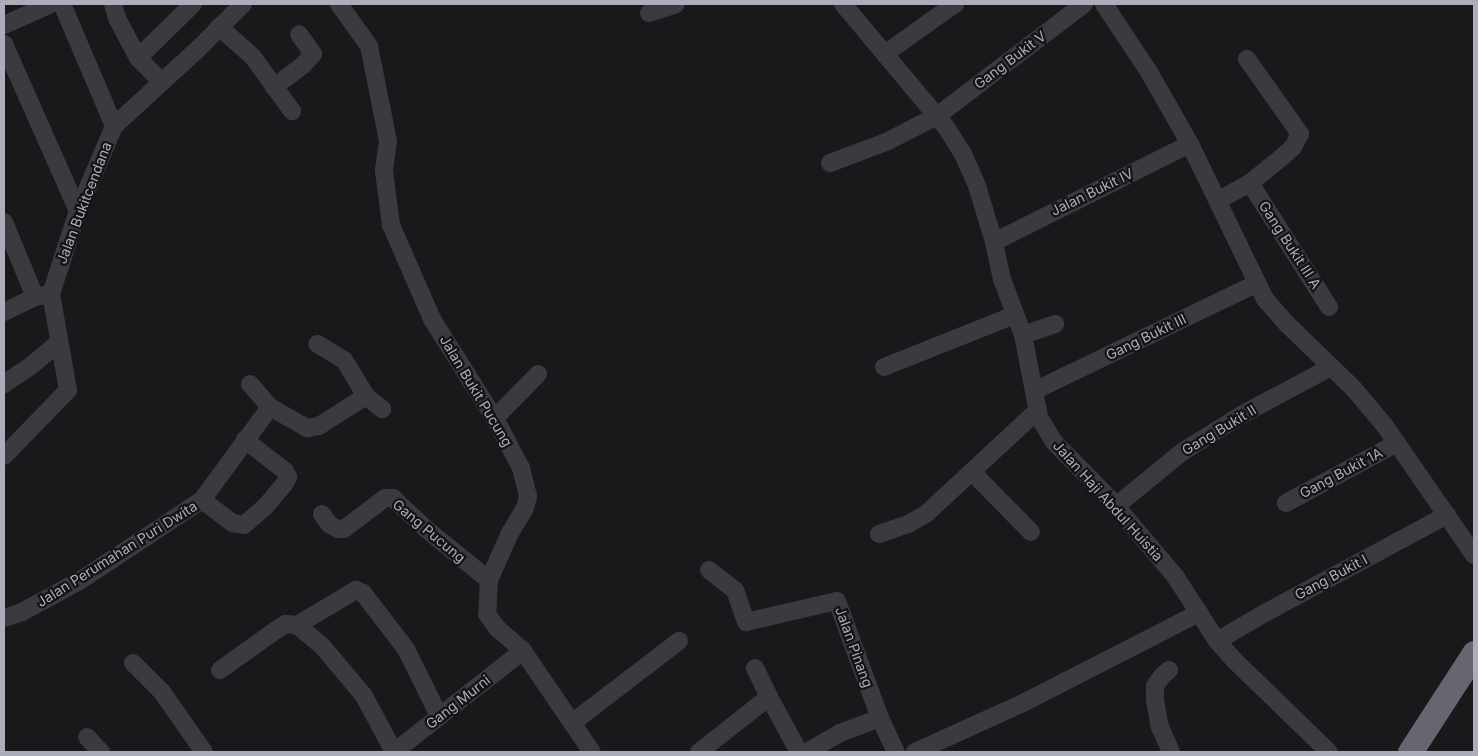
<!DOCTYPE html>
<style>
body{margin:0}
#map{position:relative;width:1478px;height:756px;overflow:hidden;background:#19191b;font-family:Inter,sans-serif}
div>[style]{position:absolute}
.minor>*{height:18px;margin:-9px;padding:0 9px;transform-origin:9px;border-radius:9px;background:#3a3a40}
.highway>*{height:25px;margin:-12.5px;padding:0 12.5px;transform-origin:12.5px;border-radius:12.5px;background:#666671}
span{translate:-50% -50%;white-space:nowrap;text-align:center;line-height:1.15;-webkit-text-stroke:4.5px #141416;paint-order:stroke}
.street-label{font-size:14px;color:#abadbb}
.frame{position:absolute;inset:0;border:5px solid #abadbb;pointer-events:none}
</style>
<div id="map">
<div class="minor">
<div style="left:62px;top:4px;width:133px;rotate:66.9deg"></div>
<div style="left:113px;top:4px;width:15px;rotate:74deg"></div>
<div style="left:117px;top:18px;width:45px;rotate:62.3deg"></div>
<div style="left:138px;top:58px;width:34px;rotate:45deg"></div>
<div style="left:339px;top:4px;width:52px;rotate:54.5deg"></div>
<div style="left:369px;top:46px;width:97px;rotate:78.7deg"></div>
<div style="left:388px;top:141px;width:30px;rotate:98deg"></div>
<div style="left:384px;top:171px;width:54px;rotate:82.6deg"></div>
<div style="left:391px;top:225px;width:103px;rotate:66.4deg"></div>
<div style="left:432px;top:319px;width:124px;rotate:57.8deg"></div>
<div style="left:498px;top:424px;width:50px;rotate:62.4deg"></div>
<div style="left:521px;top:468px;width:29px;rotate:76deg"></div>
<div style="left:528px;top:496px;width:12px;rotate:104deg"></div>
<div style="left:525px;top:508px;width:29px;rotate:121deg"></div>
<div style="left:510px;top:533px;width:51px;rotate:114.1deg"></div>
<div style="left:489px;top:580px;width:34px;rotate:93deg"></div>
<div style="left:487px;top:614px;width:19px;rotate:54deg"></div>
<div style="left:498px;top:629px;width:33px;rotate:41deg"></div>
<div style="left:523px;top:651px;width:122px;rotate:55.7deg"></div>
<div style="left:843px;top:4px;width:160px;rotate:50.1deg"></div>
<div style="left:946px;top:127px;width:32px;rotate:58deg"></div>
<div style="left:963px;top:154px;width:35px;rotate:66deg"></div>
<div style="left:977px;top:186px;width:59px;rotate:73.1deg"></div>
<div style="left:994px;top:242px;width:38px;rotate:78deg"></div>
<div style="left:1002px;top:279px;width:60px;rotate:69.4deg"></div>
<div style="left:1023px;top:335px;width:84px;rotate:79deg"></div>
<div style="left:1039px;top:417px;width:29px;rotate:59deg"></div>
<div style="left:1054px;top:442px;width:78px;rotate:45.5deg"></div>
<div style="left:1109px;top:498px;width:102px;rotate:49.8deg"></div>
<div style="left:1175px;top:576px;width:77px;rotate:57.1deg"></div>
<div style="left:1217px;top:641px;width:25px;rotate:48deg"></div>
<div style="left:1234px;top:660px;width:132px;rotate:44.1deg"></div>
<div style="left:1104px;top:4px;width:82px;rotate:56.5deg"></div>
<div style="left:1149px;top:72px;width:83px;rotate:60.3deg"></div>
<div style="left:1190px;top:144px;width:172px;rotate:64.2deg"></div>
<div style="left:1265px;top:299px;width:33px;rotate:49deg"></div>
<div style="left:1287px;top:324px;width:93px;rotate:44.1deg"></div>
<div style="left:1354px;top:389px;width:48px;rotate:50deg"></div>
<div style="left:1385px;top:426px;width:157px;rotate:55.4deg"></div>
<div style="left:649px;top:13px;width:28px;rotate:-18deg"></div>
<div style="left:4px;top:25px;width:51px;rotate:-24.1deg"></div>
<div style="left:219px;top:27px;width:45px;rotate:41.4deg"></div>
<div style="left:253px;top:57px;width:67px;rotate:54.2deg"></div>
<div style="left:4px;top:44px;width:183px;rotate:66.1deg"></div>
<div style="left:886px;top:53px;width:85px;rotate:-35.4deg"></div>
<div style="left:138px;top:58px;width:77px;rotate:-44.5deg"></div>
<div style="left:274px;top:87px;width:36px;rotate:-37deg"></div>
<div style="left:303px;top:65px;width:15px;rotate:-48deg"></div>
<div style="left:313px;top:54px;width:24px;rotate:-125deg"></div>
<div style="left:830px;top:163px;width:60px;rotate:-20.6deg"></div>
<div style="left:886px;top:142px;width:57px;rotate:-27deg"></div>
<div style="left:937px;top:116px;width:185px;rotate:-37.3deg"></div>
<div style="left:1250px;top:183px;width:147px;rotate:57.5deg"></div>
<div style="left:1219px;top:200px;width:35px;rotate:-29deg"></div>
<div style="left:1250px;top:183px;width:41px;rotate:-39.1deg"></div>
<div style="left:1282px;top:157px;width:15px;rotate:-42deg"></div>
<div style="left:1293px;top:147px;width:15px;rotate:-62deg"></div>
<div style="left:1300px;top:134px;width:92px;rotate:-125.2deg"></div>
<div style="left:4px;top:222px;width:81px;rotate:67.5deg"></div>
<div style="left:994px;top:242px;width:219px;rotate:-26.6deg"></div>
<div style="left:4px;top:312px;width:34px;rotate:-26deg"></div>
<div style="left:35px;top:297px;width:16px;rotate:-11deg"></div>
<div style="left:51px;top:294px;width:87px;rotate:-72deg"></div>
<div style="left:78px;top:211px;width:92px;rotate:-67deg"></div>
<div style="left:114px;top:126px;width:113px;rotate:-42.5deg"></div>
<div style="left:197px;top:50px;width:65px;rotate:-45deg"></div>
<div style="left:1023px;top:335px;width:34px;rotate:-19deg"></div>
<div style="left:884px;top:367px;width:141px;rotate:-21.7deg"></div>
<div style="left:4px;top:384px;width:34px;rotate:-34deg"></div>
<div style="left:32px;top:365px;width:34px;rotate:-40deg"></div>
<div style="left:250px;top:384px;width:30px;rotate:49deg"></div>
<div style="left:1034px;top:391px;width:248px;rotate:-25.8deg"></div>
<div style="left:366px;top:396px;width:21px;rotate:39deg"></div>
<div style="left:494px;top:419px;width:63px;rotate:-45.6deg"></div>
<div style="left:4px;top:456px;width:92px;rotate:-45.9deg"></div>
<div style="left:68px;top:390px;width:97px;rotate:-100deg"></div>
<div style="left:972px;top:472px;width:84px;rotate:45.5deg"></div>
<div style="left:202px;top:500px;width:39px;rotate:37deg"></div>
<div style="left:233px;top:523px;width:11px;rotate:10deg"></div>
<div style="left:244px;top:525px;width:28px;rotate:-41deg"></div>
<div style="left:265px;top:507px;width:31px;rotate:-50deg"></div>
<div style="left:285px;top:483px;width:7px;rotate:-63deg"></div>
<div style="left:288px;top:477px;width:7px;rotate:-117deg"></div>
<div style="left:285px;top:471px;width:51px;rotate:-142.2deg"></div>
<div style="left:1286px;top:503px;width:126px;rotate:-28.4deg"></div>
<div style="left:1116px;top:506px;width:85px;rotate:-39.3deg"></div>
<div style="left:1182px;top:452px;width:72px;rotate:-31.9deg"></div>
<div style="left:1243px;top:414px;width:100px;rotate:-28.1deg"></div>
<div style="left:322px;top:514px;width:12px;rotate:55deg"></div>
<div style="left:329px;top:524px;width:10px;rotate:29deg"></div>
<div style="left:338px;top:529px;width:6px"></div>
<div style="left:344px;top:529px;width:51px;rotate:-37.1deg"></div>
<div style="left:385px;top:498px;width:8px"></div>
<div style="left:393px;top:498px;width:45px;rotate:43.2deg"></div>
<div style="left:426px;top:529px;width:81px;rotate:39deg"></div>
<div style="left:879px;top:534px;width:31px;rotate:-19deg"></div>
<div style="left:908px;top:524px;width:21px;rotate:-29deg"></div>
<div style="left:926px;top:514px;width:153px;rotate:-42.9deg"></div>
<div style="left:709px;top:570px;width:33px;rotate:38deg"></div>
<div style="left:735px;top:590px;width:34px;rotate:71deg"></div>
<div style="left:746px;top:622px;width:93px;rotate:-13deg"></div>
<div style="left:837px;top:601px;width:125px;rotate:69.8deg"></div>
<div style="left:880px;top:718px;width:38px;rotate:65deg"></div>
<div style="left:4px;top:618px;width:19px;rotate:-18deg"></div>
<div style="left:22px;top:612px;width:67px;rotate:-28.5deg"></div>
<div style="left:81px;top:580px;width:145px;rotate:-33.5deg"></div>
<div style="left:202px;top:500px;width:115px;rotate:-53.8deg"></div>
<div style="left:270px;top:407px;width:43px;rotate:29.6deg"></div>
<div style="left:307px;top:428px;width:12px;rotate:-9deg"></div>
<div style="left:319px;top:426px;width:56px;rotate:-32.6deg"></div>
<div style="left:366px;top:396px;width:42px;rotate:-121.4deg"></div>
<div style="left:344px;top:360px;width:31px;rotate:-149deg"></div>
<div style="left:297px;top:625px;width:69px;rotate:-30.7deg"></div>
<div style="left:356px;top:590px;width:8px;rotate:23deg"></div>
<div style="left:363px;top:593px;width:71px;rotate:52.5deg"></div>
<div style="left:406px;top:649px;width:75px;rotate:63.8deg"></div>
<div style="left:1217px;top:641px;width:56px;rotate:-30.3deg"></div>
<div style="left:1265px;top:613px;width:207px;rotate:-28.3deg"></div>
<div style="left:133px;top:663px;width:41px;rotate:45deg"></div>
<div style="left:162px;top:692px;width:73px;rotate:55deg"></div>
<div style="left:755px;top:668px;width:32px;rotate:64deg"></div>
<div style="left:769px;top:697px;width:63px;rotate:61.4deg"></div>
<div style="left:220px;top:670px;width:69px;rotate:-35.5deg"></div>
<div style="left:276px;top:630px;width:12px;rotate:-31deg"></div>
<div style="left:286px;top:624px;width:11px;rotate:5deg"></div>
<div style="left:297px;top:625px;width:34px;rotate:40deg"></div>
<div style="left:323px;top:647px;width:64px;rotate:50.1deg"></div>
<div style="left:364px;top:696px;width:64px;rotate:61.8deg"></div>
<div style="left:1169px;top:670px;width:9px;rotate:139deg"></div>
<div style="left:1162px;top:676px;width:12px;rotate:125deg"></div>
<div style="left:1155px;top:686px;width:14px;rotate:90deg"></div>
<div style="left:1155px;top:700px;width:27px;rotate:80deg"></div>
<div style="left:1160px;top:727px;width:27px;rotate:66deg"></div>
<div style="left:572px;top:723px;width:135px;rotate:-37.5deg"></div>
<div style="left:87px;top:737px;width:21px;rotate:47deg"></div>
<div style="left:394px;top:752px;width:164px;rotate:-38.1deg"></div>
<div style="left:699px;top:752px;width:89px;rotate:-38.2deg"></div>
<div style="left:807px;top:752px;width:38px;rotate:-30deg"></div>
<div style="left:840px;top:733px;width:43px;rotate:-20.6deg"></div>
<div style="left:915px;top:752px;width:119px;rotate:-24.4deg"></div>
<div style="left:1023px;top:703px;width:198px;rotate:-27.1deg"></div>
</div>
<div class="highway">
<div style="left:1410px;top:752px;width:118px;rotate:-57.1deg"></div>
</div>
<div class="street-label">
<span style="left:1010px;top:60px;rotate:-37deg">Gang Bukit V</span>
<span style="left:1092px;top:192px;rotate:-26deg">Jalan Bukit IV</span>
<span style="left:84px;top:203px;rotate:-69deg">Jalan Bukitcendana</span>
<span style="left:1290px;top:245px;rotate:57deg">Gang Bukit III A</span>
<span style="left:1146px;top:337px;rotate:-26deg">Gang Bukit III</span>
<span style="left:476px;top:391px;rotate:59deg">Jalan Bukit Pucung</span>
<span style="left:1219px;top:430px;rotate:-31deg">Gang Bukit II</span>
<span style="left:1341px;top:473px;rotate:-28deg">Gang Bukit 1A</span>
<span style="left:1108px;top:501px;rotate:48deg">Jalan Haji Abdul Huistia</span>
<span style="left:429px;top:531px;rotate:40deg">Gang Pucung</span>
<span style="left:117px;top:554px;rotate:-32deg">Jalan Perumahan Puri Dwita</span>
<span style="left:1331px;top:577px;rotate:-28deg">Gang Bukit I</span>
<span style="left:854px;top:647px;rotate:70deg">Jalan Pinang</span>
<span style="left:458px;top:702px;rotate:-38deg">Gang Murni</span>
</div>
<div class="frame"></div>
</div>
